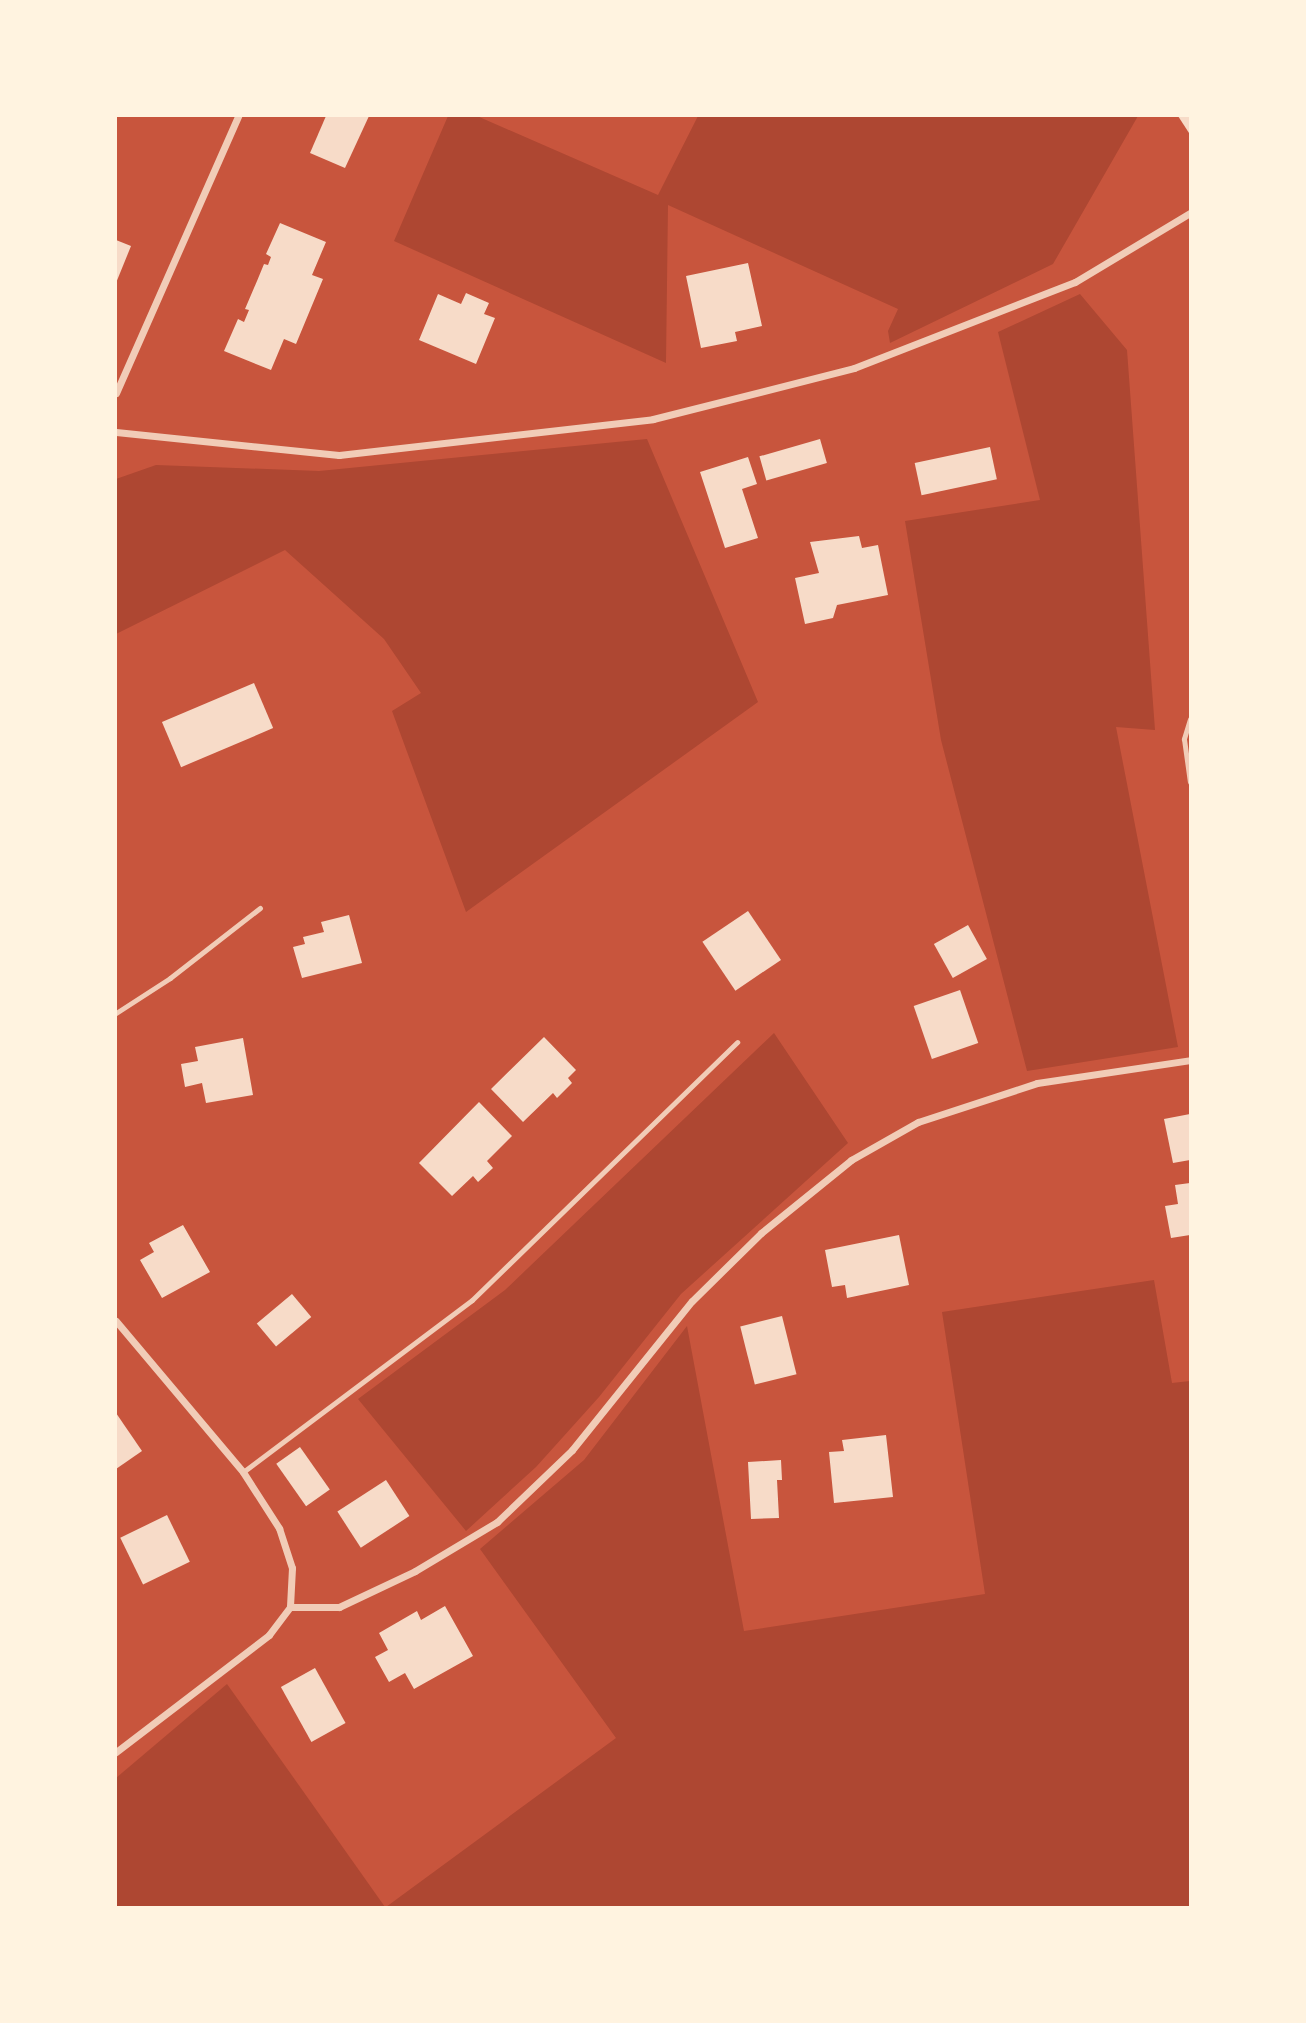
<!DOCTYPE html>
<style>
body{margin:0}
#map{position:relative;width:1306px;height:2023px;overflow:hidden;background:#c8553d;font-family:"Sofia Sans Condensed",sans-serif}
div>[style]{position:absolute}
.green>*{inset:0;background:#ae4732}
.building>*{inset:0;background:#f7dbc8;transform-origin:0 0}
.service>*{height:5px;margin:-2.5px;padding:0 2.5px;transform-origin:2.5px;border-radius:2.5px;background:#f1ccb7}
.minor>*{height:7px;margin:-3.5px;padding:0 3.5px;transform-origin:3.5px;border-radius:3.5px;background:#f1ccb7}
span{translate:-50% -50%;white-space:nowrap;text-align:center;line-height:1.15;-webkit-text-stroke:7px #fff3e0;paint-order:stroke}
.frame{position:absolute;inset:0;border:117px solid #fff3e0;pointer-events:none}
</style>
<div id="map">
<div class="green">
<div style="clip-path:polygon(448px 116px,477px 116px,658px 195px,698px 116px,1138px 116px,1053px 264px,890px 343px,888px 331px,898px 309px,668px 205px,666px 363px,394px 241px)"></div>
<div style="clip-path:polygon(1080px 294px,1127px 350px,1155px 730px,1116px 727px,1178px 1047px,1027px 1071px,941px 740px,905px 521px,1040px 500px,998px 332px)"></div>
<div style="clip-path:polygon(647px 439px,758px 702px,466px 912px,392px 711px,421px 693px,384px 639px,285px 550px,116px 634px,116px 479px,156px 465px,319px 471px)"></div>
<div style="clip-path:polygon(774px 1033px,848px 1143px,681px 1294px,599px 1397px,536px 1467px,466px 1531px,358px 1399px,505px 1290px)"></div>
<div style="clip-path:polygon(1154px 1280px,1172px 1383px,1190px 1381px,1190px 1907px,386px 1907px,616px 1738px,480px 1549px,584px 1460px,687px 1326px,744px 1631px,985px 1594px,942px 1312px)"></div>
<div style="clip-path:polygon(227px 1684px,298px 1784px,385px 1907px,116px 1907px,116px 1778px)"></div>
</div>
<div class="building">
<div style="clip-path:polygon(326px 116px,369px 116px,345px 168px,310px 153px)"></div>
<div style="clip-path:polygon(1178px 116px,1190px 116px,1190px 132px,1189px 133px)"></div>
<div style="clip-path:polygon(280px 223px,326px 242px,312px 275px,323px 279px,296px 344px,284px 339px,271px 370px,224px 351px,238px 319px,244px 322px,249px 310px,245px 309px,257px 281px,264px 264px,268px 265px,271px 257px,266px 254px)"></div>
<div style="clip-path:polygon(116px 240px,131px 246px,116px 283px)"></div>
<div style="clip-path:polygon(748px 263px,762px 326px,735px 332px,737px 341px,701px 348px,686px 276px)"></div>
<div style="clip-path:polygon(466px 293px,489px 303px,484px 314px,495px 318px,476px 364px,419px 340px,438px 294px,461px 304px)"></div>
<div style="left:820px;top:439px;width:25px;height:63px;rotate:74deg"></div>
<div style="left:990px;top:447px;width:33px;height:77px;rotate:78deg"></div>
<div style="clip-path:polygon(748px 457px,757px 484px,742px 489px,758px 538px,725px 548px,700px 472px)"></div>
<div style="clip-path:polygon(859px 536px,862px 548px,878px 545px,888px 595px,837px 605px,833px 618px,805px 624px,795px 578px,819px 573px,810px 542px)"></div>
<div style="left:254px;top:683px;width:49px;height:100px;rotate:67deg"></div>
<div style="left:748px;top:911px;width:59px;height:55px;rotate:56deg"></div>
<div style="clip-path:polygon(349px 915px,362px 963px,302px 978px,293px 947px,305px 944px,303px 937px,324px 932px,321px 922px)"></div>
<div style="left:968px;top:925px;width:39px;height:39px;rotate:61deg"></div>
<div style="left:960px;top:990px;width:56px;height:49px;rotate:71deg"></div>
<div style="clip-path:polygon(544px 1037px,576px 1070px,568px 1078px,572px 1083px,557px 1098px,553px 1093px,523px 1122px,491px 1089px)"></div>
<div style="clip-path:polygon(243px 1038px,253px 1095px,206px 1103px,202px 1083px,185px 1087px,181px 1064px,198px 1061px,195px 1047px)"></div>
<div style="clip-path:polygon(479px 1102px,512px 1136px,487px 1161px,493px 1168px,478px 1182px,473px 1176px,452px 1196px,419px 1163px)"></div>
<div style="clip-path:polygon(1190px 1114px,1190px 1160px,1173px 1163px,1164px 1119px)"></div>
<div style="clip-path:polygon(1190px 1183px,1190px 1235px,1171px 1238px,1165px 1206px,1178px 1204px,1175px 1185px)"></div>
<div style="clip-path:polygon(183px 1225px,210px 1272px,162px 1298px,140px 1260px,154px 1252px,149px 1243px)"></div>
<div style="clip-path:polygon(899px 1235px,909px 1285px,847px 1298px,845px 1285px,832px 1287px,825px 1250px)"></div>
<div style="left:292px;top:1294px;width:30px;height:46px;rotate:50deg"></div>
<div style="left:782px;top:1316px;width:60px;height:43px;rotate:76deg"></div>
<div style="clip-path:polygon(116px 1413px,142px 1451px,116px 1469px)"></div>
<div style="clip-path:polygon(886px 1435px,893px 1497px,834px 1503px,829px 1452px,844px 1451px,842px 1440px)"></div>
<div style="left:300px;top:1447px;width:52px;height:29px;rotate:55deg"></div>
<div style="clip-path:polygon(781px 1460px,782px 1480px,777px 1480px,779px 1518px,751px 1519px,748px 1462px)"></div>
<div style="left:386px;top:1480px;width:43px;height:58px;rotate:57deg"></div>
<div style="left:167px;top:1515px;width:52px;height:52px;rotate:64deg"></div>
<div style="clip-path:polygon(445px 1606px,473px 1656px,414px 1689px,405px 1673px,389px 1682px,375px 1657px,388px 1650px,379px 1633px,417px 1611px,421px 1620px)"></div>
<div style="left:315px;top:1668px;width:63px;height:39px;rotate:61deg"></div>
</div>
<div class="service">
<div style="left:1190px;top:719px;width:21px;rotate:107deg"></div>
<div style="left:1184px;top:739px;width:43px;rotate:82.1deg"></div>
<div style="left:116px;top:1013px;width:64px;rotate:-32.9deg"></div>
<div style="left:170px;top:978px;width:114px;rotate:-37.9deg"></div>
<div style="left:243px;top:1472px;width:286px;rotate:-36.9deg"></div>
<div style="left:472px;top:1300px;width:370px;rotate:-44.2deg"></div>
</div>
<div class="minor">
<div style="left:116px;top:393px;width:303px;rotate:-66.2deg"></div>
<div style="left:116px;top:432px;width:224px;rotate:5.9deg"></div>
<div style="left:339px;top:455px;width:316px;rotate:-6.5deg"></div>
<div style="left:653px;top:419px;width:207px;rotate:-14.2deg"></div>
<div style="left:854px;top:368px;width:237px;rotate:-21.3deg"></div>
<div style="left:1075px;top:282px;width:134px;rotate:-31deg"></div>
<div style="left:116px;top:1321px;width:197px;rotate:49.9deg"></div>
<div style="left:243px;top:1472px;width:67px;rotate:57.3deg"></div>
<div style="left:279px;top:1528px;width:42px;rotate:72deg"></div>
<div style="left:292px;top:1568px;width:39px;rotate:93deg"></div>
<div style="left:290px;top:1607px;width:35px;rotate:127deg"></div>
<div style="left:269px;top:1635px;width:193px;rotate:142.6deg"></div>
<div style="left:290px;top:1607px;width:49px"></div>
<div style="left:339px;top:1607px;width:84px;rotate:-25.3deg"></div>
<div style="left:415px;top:1571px;width:96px;rotate:-30.9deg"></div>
<div style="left:497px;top:1522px;width:104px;rotate:-43.8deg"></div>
<div style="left:572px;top:1450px;width:191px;rotate:-51.2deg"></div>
<div style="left:692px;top:1301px;width:97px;rotate:-44.6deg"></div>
<div style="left:761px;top:1233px;width:116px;rotate:-39deg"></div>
<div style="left:851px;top:1160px;width:77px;rotate:-29.6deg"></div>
<div style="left:918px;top:1122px;width:125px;rotate:-18.1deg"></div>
<div style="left:1037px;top:1083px;width:155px;rotate:-8.5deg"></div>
</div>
<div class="frame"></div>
</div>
